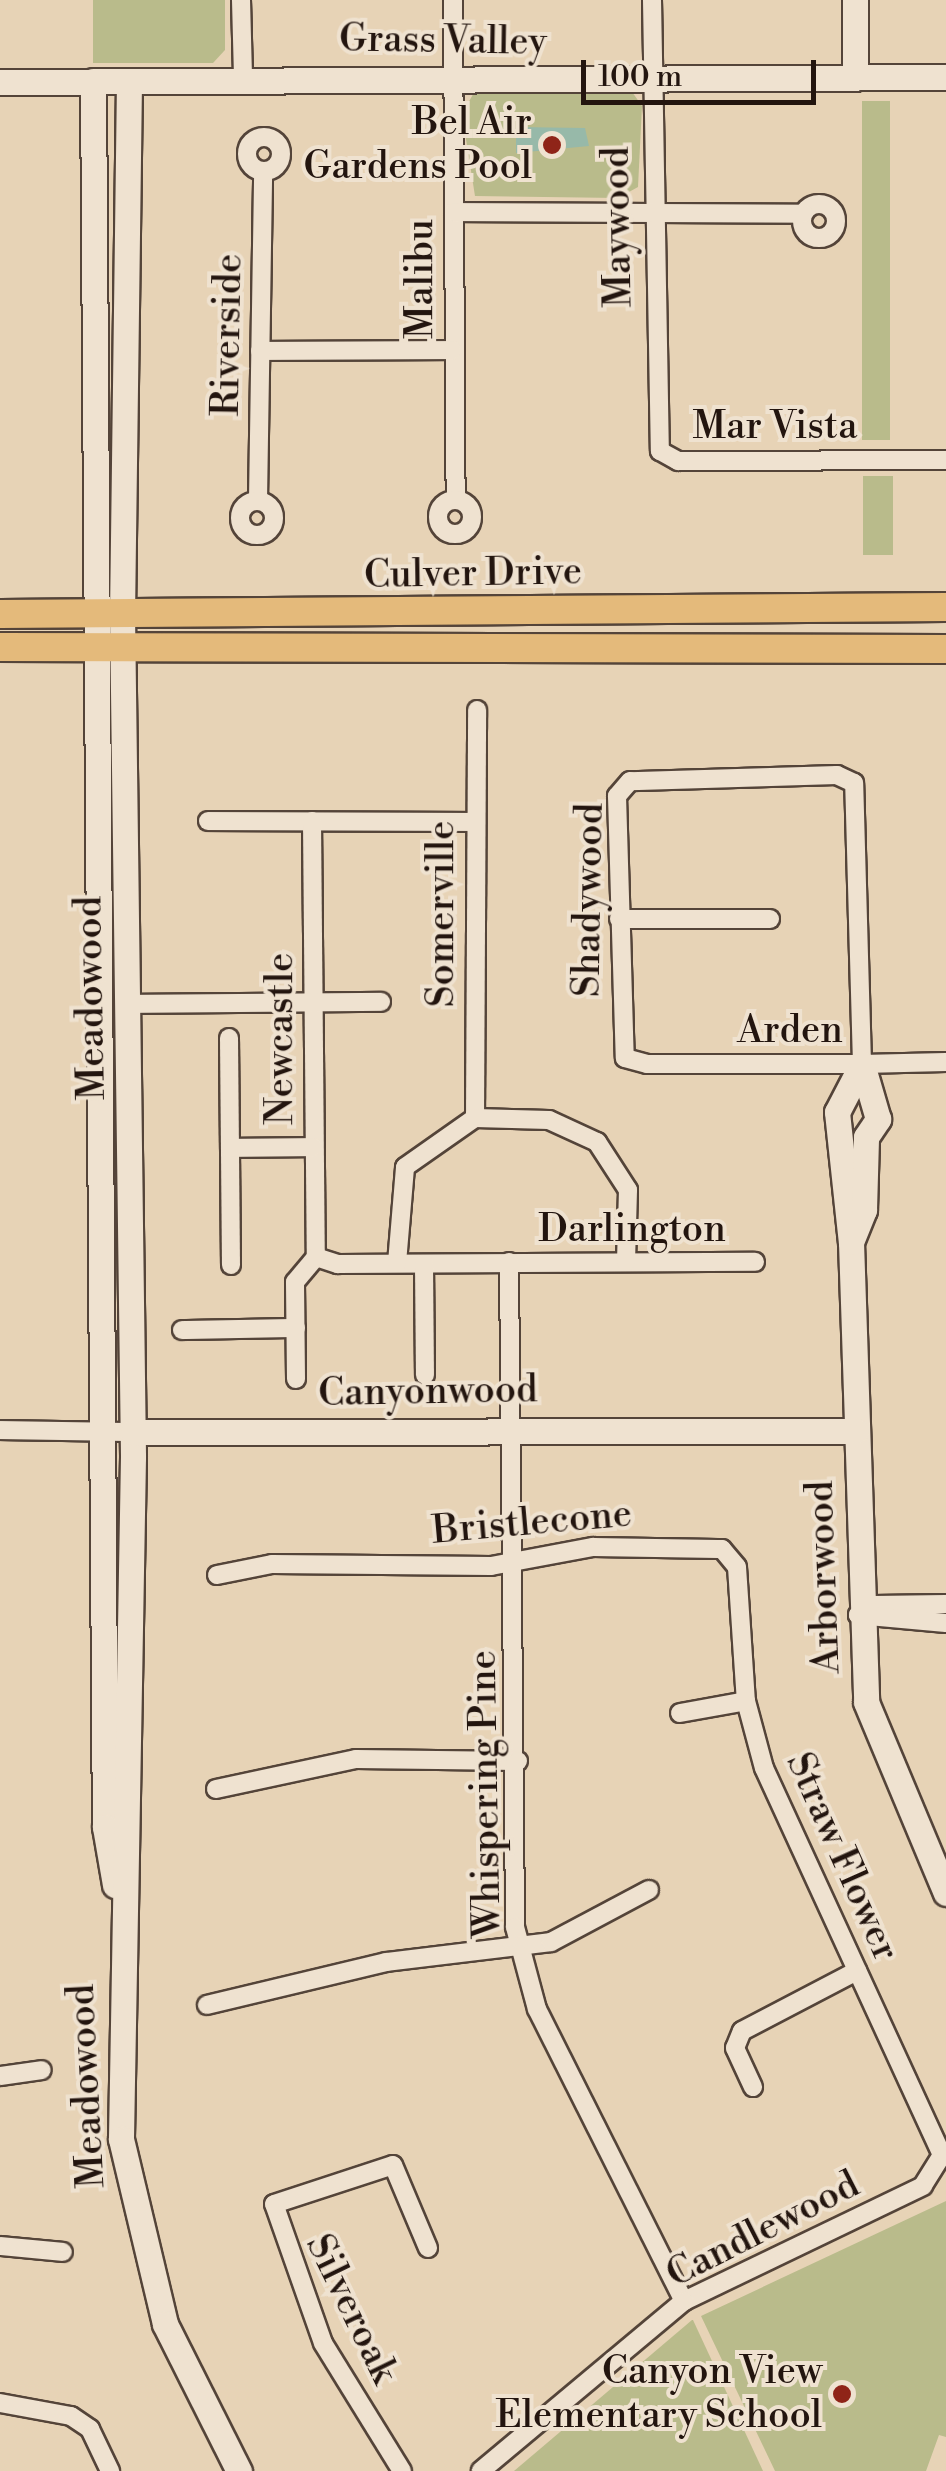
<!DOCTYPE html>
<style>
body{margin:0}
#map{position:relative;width:946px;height:2471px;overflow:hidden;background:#e7d3b6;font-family:"Libre Bodoni",serif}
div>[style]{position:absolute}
.green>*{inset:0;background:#b9bb8b;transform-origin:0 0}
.water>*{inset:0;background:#97b9a9}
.roads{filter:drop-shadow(2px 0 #544439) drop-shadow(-2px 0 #544439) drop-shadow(0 2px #544439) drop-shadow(0 -2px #544439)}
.street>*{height:18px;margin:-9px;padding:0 9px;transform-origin:9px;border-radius:9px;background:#efe2d0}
.street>.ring{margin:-9px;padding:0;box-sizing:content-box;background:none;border:18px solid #efe2d0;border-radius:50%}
.secondary>*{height:25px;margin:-12.5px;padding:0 12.5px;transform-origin:12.5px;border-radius:12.5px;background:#efe2d0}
.primary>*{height:28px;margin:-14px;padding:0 14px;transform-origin:14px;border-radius:14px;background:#e4ba7b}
.dots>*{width:28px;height:28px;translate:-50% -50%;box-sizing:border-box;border:5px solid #efe2d0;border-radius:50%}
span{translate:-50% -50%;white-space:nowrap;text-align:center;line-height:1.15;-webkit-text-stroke:8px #efe2d0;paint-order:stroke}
.street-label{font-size:38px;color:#23150f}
.poi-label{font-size:38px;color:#23150f}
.right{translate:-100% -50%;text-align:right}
.scale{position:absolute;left:581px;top:60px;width:235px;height:45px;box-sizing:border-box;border:5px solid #23150f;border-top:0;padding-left:12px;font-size:30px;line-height:35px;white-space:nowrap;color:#23150f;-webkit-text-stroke:8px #efe2d0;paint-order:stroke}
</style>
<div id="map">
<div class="green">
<div style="clip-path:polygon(93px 0,225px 0,225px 50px,213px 63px,93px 63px)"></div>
<div style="clip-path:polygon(476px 89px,630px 89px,642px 106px,638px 187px,618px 198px,475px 196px,462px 114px)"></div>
<div style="left:862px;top:101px;width:28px;height:339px"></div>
<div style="left:893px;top:476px;width:79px;height:30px;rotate:90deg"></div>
<div style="clip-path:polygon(946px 2201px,946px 2437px,939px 2435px,926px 2471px,775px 2471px,701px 2316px)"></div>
<div style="clip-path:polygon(693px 2320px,763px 2471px,514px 2471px,692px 2320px)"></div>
</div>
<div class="water">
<div style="clip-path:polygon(516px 127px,585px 128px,589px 146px,516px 153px)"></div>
</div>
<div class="roads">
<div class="street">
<div style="left:241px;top:0;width:76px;rotate:88.5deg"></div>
<div style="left:453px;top:0;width:499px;rotate:89.7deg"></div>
<div style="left:652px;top:0;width:451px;rotate:89deg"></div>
<div style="left:660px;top:451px;width:21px;rotate:29deg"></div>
<div style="left:678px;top:461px;width:268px;rotate:-0.2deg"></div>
<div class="ring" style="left:247px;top:137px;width:16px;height:16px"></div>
<div class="ring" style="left:802px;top:204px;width:16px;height:16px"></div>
<div style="left:454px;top:212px;width:349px;rotate:0.3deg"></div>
<div style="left:260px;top:351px;width:192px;rotate:-0.3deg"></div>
<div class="ring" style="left:438px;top:500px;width:16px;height:16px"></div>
<div style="left:258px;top:500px;width:329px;rotate:-89.1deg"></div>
<div class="ring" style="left:240px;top:501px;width:16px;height:16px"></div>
<div style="left:208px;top:821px;width:265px;rotate:0.2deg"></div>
<div style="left:312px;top:821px;width:436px;rotate:89.5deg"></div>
<div style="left:619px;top:919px;width:151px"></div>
<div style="left:128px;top:1004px;width:253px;rotate:-0.5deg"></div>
<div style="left:229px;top:1038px;width:227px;rotate:89.5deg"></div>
<div style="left:862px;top:1064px;width:281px;rotate:-91.6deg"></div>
<div style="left:854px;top:783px;width:19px;rotate:-155deg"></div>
<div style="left:837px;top:775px;width:207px;rotate:178.3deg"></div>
<div style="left:630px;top:781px;width:20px;rotate:131deg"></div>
<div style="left:617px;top:796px;width:262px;rotate:88.3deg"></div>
<div style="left:625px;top:1058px;width:23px;rotate:15deg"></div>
<div style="left:647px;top:1064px;width:215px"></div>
<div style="left:862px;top:1064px;width:84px;rotate:-1.4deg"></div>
<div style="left:475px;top:1118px;width:408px;rotate:-89.7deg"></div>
<div style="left:230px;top:1148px;width:83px;rotate:-0.7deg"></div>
<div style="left:316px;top:1257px;width:23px;rotate:18deg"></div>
<div style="left:338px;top:1264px;width:417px;rotate:-0.3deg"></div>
<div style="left:509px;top:1262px;width:665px;rotate:89.48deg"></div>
<div style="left:515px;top:1927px;width:85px;rotate:75deg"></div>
<div style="left:537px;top:2009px;width:327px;rotate:63.3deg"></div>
<div style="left:397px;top:1263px;width:96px;rotate:-85.2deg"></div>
<div style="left:405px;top:1167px;width:85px;rotate:-35deg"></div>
<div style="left:475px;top:1118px;width:74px;rotate:1.5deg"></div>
<div style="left:549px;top:1120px;width:53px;rotate:24.6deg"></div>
<div style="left:597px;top:1142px;width:57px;rotate:57.1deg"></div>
<div style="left:628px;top:1190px;width:72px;rotate:91.6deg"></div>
<div style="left:424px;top:1264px;width:111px;rotate:89.5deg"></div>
<div style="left:182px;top:1330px;width:114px;rotate:-1deg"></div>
<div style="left:296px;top:1379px;width:97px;rotate:-90.6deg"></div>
<div style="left:295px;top:1282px;width:33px;rotate:-50deg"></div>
<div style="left:0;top:1430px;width:133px;rotate:0.9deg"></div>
<div style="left:217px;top:1575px;width:56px;rotate:-11.3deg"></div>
<div style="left:272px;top:1564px;width:219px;rotate:0.5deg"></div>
<div style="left:491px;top:1566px;width:104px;rotate:-10.6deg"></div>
<div style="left:593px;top:1547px;width:129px;rotate:0.9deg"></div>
<div style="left:722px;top:1549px;width:23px;rotate:50deg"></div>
<div style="left:737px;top:1567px;width:134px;rotate:86.2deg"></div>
<div style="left:746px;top:1701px;width:69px;rotate:75deg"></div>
<div style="left:764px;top:1768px;width:426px;rotate:65.3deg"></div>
<div style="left:942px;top:2155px;width:36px;rotate:122deg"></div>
<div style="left:923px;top:2186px;width:265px;rotate:154.3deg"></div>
<div style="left:684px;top:2301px;width:265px;rotate:140.1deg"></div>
<div style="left:858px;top:1615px;width:19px;rotate:-32deg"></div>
<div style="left:874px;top:1605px;width:72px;rotate:-0.8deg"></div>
<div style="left:858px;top:1615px;width:88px;rotate:5.2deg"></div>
<div style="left:680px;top:1713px;width:67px;rotate:-10.3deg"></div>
<div style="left:216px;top:1789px;width:143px;rotate:-12.1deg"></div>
<div style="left:356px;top:1759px;width:162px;rotate:0.7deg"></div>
<div style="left:207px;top:2005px;width:184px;rotate:-13.5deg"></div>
<div style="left:386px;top:1962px;width:166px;rotate:-6.9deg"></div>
<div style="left:551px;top:1942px;width:111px;rotate:-28deg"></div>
<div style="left:0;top:2076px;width:42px;rotate:-8.1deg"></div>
<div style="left:753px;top:2087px;width:43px;rotate:-114.8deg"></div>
<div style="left:735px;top:2048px;width:18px;rotate:-68deg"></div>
<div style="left:742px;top:2031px;width:130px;rotate:-27.6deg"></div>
<div style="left:0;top:2246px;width:63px;rotate:5.4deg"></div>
<div style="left:0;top:2403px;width:72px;rotate:10.4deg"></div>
<div style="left:71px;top:2416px;width:23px;rotate:34deg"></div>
<div style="left:90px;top:2429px;width:47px;rotate:64.5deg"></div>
<div style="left:402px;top:2471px;width:150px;rotate:-121.7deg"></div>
<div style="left:323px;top:2343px;width:147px;rotate:-109.4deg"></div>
<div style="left:274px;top:2204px;width:125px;rotate:-18.1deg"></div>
<div style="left:393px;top:2165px;width:90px;rotate:67.1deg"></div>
</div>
<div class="secondary">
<div style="left:855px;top:0;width:78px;rotate:90deg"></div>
<div style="left:93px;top:81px;width:1746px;rotate:89.61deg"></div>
<div style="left:105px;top:1827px;width:59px;rotate:80.2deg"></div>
<div style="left:129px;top:81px;width:533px;rotate:90.75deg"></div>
<div style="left:122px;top:614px;width:843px;rotate:89.25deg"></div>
<div style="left:133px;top:1457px;width:682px;rotate:91.01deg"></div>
<div style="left:121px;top:2139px;width:190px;rotate:76.6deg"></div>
<div style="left:165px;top:2324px;width:165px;rotate:63.3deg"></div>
<div style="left:0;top:82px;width:946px;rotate:-0.3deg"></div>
<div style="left:862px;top:1064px;width:54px;rotate:117.5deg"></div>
<div style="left:837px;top:1112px;width:131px;rotate:83.9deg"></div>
<div style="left:851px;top:1242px;width:460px;rotate:88.1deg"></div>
<div style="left:866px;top:1702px;width:207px;rotate:67.3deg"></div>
<div style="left:851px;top:1242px;width:35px;rotate:-68deg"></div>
<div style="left:864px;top:1210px;width:73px;rotate:-88.4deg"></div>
<div style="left:866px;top:1137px;width:22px;rotate:-56deg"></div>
<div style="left:878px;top:1119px;width:57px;rotate:-106.2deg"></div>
<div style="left:133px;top:1432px;width:723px;rotate:-0.08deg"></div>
</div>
<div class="primary">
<div style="left:0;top:614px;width:946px;rotate:-0.42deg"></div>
<div style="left:0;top:647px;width:946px;rotate:0.12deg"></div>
</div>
</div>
<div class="dots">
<div style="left:552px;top:145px;background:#8f2418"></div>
<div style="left:842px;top:2394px;background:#8f2418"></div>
</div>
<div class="street-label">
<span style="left:443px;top:41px;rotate:1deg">Grass Valley</span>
<span style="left:618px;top:227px;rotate:-91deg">Maywood</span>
<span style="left:421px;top:279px;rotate:-90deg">Malibu</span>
<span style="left:228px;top:335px;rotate:-89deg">Riverside</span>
<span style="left:775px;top:427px">Mar Vista</span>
<span style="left:473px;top:574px;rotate:-1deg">Culver Drive</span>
<span style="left:589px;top:900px;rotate:-89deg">Shadywood</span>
<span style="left:442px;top:914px;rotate:-90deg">Somerville</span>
<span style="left:91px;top:998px;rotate:-91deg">Meadowood</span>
<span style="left:790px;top:1031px">Arden</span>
<span style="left:281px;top:1039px;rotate:-90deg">Newcastle</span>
<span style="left:632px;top:1230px">Darlington</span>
<span style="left:428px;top:1392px;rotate:-1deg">Canyonwood</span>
<span style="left:532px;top:1523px;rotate:-5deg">Bristlecone</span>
<span style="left:824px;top:1577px;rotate:-92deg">Arborwood</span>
<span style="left:486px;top:1794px;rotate:-91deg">Whispering Pine</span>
<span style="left:842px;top:1857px;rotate:66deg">Straw Flower</span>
<span style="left:87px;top:2086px;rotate:-93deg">Meadowood</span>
<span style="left:763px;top:2230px;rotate:-27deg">Candlewood</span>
<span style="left:351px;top:2309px;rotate:64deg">Silveroak</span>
</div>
<div class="poi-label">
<span class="right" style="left:532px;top:145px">Bel Air<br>Gardens Pool</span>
<span class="right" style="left:822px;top:2394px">Canyon View<br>Elementary School</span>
</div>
<div class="scale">100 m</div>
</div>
